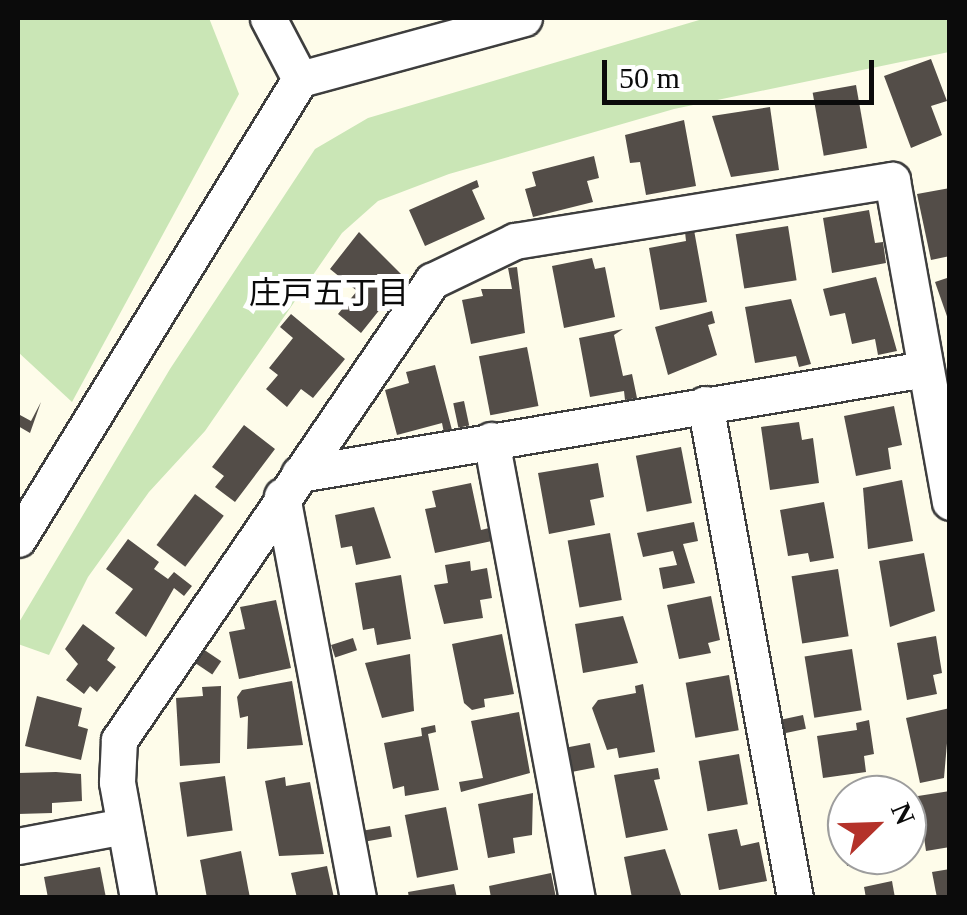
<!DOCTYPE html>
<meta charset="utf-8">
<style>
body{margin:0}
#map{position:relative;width:967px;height:915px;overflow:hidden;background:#fefcea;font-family:"Times New Roman","Noto Sans JP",serif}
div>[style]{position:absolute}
.green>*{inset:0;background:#cae6b6}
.building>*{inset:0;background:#534d48;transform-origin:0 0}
.roads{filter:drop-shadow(2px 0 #3e3e3e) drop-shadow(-2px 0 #3e3e3e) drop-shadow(0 2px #3e3e3e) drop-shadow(0 -2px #3e3e3e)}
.minor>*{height:35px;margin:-17.5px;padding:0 17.5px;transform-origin:17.5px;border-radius:17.5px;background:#fff}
span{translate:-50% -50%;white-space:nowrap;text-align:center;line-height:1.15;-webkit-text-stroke:10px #fff;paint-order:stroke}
.neighbourhood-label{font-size:32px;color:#0b0b0b}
.frame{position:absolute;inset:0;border:20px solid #0b0b0b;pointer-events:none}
.north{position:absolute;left:827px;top:775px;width:100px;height:100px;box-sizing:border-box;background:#fff;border:2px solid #9d9d9d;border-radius:50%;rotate:67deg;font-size:28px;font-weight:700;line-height:40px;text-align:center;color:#0b0b0b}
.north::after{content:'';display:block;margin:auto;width:35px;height:45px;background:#b4322a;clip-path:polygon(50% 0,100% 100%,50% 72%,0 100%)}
.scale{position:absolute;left:602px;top:60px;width:272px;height:45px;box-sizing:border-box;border:5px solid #0b0b0b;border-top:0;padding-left:12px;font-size:30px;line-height:35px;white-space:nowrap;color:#0b0b0b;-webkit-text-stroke:8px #fff;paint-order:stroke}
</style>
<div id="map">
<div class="green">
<div style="clip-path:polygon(18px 18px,209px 18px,239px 94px,72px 402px,18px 352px)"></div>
<div style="clip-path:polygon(706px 18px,949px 18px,949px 52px,674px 109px,449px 174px,378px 201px,342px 233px,205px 431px,149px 492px,88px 577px,49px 655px,18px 644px,18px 624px,170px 369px,315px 149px,368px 118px)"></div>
</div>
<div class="building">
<div style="clip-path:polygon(931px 59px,947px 101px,931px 106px,942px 135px,911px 148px,884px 76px)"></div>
<div style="left:856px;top:85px;width:64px;height:44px;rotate:80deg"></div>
<div style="clip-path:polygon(770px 107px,779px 170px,731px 177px,712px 116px)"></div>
<div style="clip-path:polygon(684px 120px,696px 186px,646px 195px,640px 162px,630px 163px,625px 135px)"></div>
<div style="clip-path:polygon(594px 156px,599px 178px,587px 181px,593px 202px,533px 217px,525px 189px,536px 186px,532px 172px)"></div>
<div style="clip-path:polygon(477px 180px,479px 187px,472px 190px,485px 219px,425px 246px,409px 210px)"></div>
<div style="clip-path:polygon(950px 188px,950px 256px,931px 260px,917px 194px)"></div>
<div style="clip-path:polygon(869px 210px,875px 243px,883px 242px,886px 263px,832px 273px,823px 218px)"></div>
<div style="left:788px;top:226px;width:55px;height:53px;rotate:81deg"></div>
<div style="clip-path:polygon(694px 230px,707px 302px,660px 310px,649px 248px,686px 241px,685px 232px)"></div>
<div style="clip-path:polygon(359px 232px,405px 278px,361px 333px,338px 314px,357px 291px,330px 269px)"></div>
<div style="clip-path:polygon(592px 258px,595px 269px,605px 267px,615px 317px,564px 328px,552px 266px)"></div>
<div style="clip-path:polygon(517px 267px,525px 333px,471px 344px,462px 300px,483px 296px,481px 289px,512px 289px,508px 268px)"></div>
<div style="clip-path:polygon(876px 277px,897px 351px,878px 355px,875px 339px,852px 344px,845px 313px,830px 316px,823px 289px)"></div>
<div style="clip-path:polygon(950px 277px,950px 322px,949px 322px,935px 282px)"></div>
<div style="clip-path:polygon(791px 299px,811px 364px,799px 367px,796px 356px,755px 363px,745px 307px)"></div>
<div style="clip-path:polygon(712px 311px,715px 323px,708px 325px,717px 355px,668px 375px,655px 327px)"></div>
<div style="clip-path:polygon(291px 314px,345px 359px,313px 398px,301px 389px,287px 407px,266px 389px,278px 375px,269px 368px,293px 338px,280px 327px)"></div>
<div style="clip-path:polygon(623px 329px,614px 335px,623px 376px,632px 374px,637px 398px,625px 400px,624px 391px,590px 397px,579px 338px)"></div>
<div style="left:527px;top:347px;width:60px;height:49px;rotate:79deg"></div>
<div style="clip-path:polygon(435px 365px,452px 430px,444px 433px,442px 423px,397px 435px,385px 390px,409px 383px,406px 372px)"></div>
<div style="left:464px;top:401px;width:25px;height:11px;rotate:78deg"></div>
<div style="clip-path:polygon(41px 402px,30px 433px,18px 426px,20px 415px,31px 421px)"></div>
<div style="clip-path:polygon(894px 406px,902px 445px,888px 448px,891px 469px,856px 476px,844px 416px)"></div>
<div style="clip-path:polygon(799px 422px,802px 440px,813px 438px,819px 483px,770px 490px,761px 427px)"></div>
<div style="clip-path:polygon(244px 425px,275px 449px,235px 502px,215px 487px,224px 476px,212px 467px)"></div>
<div style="left:681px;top:447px;width:57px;height:46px;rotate:79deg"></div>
<div style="clip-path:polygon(598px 463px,604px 497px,590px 500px,595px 525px,549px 534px,538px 473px)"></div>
<div style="clip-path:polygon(902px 480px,913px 541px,868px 549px,863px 488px)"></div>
<div style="clip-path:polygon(471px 483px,481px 530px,489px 528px,492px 541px,435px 553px,425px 509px,436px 507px,432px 491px)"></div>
<div style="left:195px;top:494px;width:36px;height:64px;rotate:37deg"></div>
<div style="clip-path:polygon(824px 502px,834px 558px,810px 562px,808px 553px,788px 556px,780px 510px)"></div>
<div style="clip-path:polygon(374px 507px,391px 558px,356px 565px,352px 546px,341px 548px,335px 515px)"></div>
<div style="clip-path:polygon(694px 522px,698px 541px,683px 544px,695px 583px,663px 589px,659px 568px,677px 565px,673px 551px,643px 557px,637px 533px)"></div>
<div style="left:610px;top:533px;width:68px;height:43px;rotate:80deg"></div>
<div style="clip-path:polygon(128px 539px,159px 562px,154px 569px,168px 579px,174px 572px,192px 586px,184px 596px,174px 588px,146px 637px,115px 613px,133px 589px,106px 569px)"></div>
<div style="clip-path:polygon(924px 553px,935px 611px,890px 627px,879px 561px)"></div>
<div style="clip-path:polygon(470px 561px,471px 571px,487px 568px,492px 598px,480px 600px,483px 618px,444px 624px,434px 585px,448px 583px,445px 565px)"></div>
<div style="left:838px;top:569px;width:68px;height:47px;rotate:81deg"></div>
<div style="clip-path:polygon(401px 575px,411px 639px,377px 645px,374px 628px,363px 630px,355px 583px)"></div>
<div style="clip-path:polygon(711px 596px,720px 640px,708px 643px,711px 653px,679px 659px,667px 605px)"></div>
<div style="clip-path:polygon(276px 600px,291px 668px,239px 679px,229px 632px,245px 629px,240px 607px)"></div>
<div style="clip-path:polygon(623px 616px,638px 663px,583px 673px,575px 624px)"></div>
<div style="clip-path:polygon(83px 624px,115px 648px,107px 660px,116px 667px,97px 692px,90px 686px,84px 694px,66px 680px,78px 664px,65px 649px)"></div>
<div style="clip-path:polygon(502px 634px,514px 694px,484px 699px,485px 707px,472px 710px,464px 703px,452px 644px)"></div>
<div style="clip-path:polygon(936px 636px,942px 673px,933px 675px,937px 694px,907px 700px,897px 643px)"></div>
<div style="left:353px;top:638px;width:13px;height:23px;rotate:72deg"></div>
<div style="left:203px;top:649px;width:22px;height:16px;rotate:34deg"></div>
<div style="left:852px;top:649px;width:62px;height:48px;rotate:81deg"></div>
<div style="clip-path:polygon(410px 654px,414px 711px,382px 718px,365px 663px)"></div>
<div style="left:729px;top:675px;width:56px;height:44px;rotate:80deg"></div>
<div style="clip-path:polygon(292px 681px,303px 745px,247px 749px,248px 716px,240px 718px,237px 697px,242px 690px)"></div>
<div style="clip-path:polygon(643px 684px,655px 752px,619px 758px,617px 748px,607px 750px,592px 708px,598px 700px,636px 693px,635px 686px)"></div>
<div style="clip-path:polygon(221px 686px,220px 763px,180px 766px,176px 698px,203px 696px,202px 687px)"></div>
<div style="clip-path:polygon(37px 696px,82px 708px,78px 726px,88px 729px,81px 760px,25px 746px)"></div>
<div style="clip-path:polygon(950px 708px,944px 778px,920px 783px,906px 718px)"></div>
<div style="clip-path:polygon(519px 712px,530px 773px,461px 792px,459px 782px,483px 778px,471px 721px)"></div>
<div style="left:803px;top:715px;width:14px;height:24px;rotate:78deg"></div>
<div style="clip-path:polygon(869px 720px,874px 754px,864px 756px,866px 772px,823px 778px,817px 736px,857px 730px,856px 723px)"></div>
<div style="clip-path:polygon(435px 725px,436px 732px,428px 734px,439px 790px,405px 796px,404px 786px,393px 789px,384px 743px,422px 736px,421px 728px)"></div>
<div style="left:590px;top:743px;width:25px;height:25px;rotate:79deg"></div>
<div style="left:739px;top:754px;width:51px;height:41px;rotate:80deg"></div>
<div style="clip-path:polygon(658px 768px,660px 779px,654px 780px,668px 830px,626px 838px,614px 775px)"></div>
<div style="clip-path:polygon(56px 772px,81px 774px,82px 801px,52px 803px,52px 813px,18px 814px,18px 773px)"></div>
<div style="left:225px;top:776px;width:55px;height:46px;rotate:82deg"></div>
<div style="clip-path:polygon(285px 777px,286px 786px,310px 782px,324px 854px,279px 856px,265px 781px)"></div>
<div style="clip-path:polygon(950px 791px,950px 847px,926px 851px,918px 796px)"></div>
<div style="clip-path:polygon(533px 793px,532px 835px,513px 838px,515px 853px,488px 858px,478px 804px)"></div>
<div style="left:446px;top:807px;width:64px;height:42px;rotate:79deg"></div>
<div style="clip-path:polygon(847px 808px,847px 855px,897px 856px,899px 866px,863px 872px,862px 862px,847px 866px,836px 810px)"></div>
<div style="left:390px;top:826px;width:11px;height:25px;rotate:80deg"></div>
<div style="clip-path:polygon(737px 829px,741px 846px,759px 842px,767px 881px,719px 890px,708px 834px)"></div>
<div style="clip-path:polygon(665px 849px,682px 898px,632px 898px,624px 857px)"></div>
<div style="clip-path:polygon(241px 851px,250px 898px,207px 898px,200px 860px)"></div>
<div style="clip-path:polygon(327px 866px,334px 898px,297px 898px,291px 873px)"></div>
<div style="clip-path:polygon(100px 867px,106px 898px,48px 898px,44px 877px)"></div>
<div style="clip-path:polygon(950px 869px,950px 898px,937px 898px,932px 872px)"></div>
<div style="clip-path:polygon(551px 873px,556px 898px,491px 898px,489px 886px)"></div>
<div style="clip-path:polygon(892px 881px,895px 898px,866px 898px,864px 887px)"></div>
<div style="clip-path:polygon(454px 884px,457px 898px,409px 898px,408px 892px)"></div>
</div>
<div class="roads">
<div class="minor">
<div style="left:268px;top:18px;width:69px;rotate:62.3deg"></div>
<div style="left:705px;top:404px;width:502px;rotate:79.67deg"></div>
<div style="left:491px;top:440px;width:466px;rotate:79.4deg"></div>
<div style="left:299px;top:474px;width:635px;rotate:-9.52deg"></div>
<div style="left:282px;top:496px;width:409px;rotate:79.3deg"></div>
<div style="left:18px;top:539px;width:540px;rotate:-58.49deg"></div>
<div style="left:300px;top:79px;width:232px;rotate:-15.2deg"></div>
<div style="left:18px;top:846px;width:108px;rotate:-10.7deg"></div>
<div style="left:138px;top:898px;width:118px;rotate:-100.3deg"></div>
<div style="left:117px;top:782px;width:42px;rotate:-87.3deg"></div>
<div style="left:119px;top:740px;width:556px;rotate:-55.71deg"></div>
<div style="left:432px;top:281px;width:92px;rotate:-25.7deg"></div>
<div style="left:515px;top:241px;width:382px;rotate:-9.2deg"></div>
<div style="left:892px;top:180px;width:327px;rotate:79.8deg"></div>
</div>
</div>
<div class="neighbourhood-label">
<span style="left:329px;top:293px">庄戸五丁目</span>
</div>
<div class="frame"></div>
<div class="north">N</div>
<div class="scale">50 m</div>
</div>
